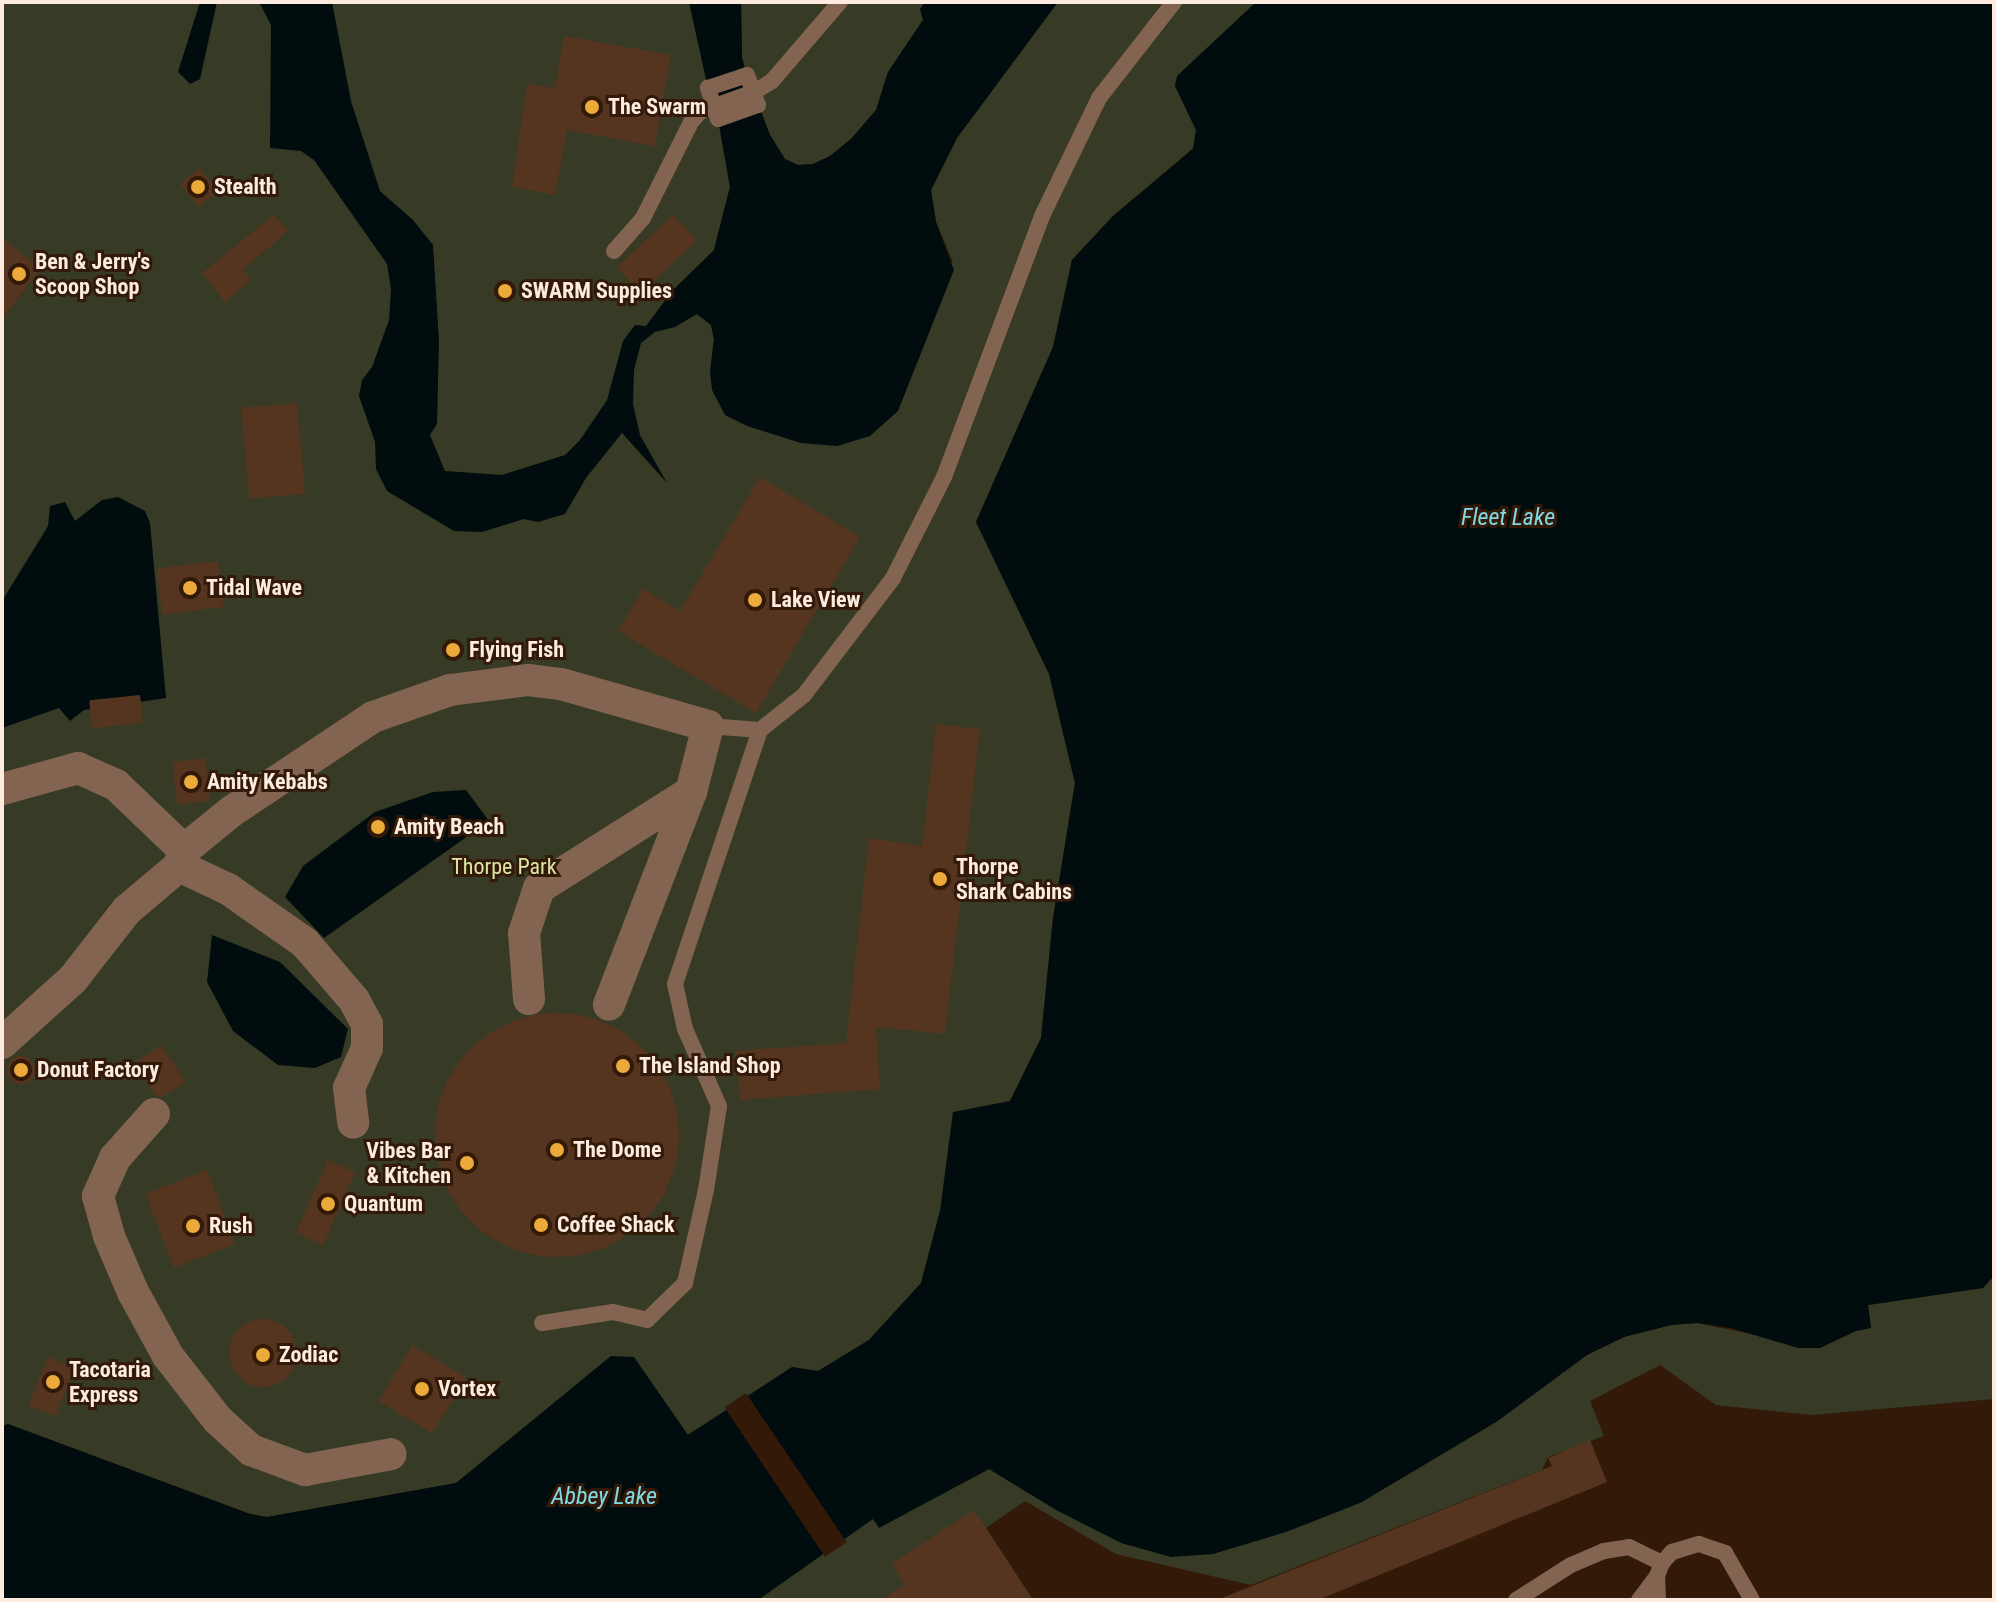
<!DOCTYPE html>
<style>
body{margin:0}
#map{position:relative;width:1996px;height:1602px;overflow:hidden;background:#331908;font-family:"Roboto Condensed",sans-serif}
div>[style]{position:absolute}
.green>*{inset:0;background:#373b25}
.water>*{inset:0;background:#000c0e}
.pier>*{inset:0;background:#331908;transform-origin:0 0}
.building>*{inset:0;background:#553520;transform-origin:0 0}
.round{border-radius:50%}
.lane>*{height:16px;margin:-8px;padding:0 8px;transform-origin:8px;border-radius:8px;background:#836451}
.street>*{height:32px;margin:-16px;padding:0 16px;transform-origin:16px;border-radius:16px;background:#836451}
.dots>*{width:22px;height:22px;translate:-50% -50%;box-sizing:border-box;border:4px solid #331908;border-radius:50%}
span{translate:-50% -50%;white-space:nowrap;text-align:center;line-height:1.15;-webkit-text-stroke:6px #331908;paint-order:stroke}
.poi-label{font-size:22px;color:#fdebe0;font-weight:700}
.left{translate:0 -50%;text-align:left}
.right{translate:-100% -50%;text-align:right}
.park-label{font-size:22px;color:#dbe8a5}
.water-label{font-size:24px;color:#80d9e5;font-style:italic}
.frame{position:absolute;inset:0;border:4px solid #fdebe0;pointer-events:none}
</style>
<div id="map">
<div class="green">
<div style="clip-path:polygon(2px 2px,689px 2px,708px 88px,718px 119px,730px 187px,697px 314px,711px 325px,714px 339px,710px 372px,953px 262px,936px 222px,931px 190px,957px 138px,1058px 2px,1256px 2px,1175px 86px,1196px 130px,1193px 148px,1113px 216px,1072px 260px,1053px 347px,976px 522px,1049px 674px,1075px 783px,1053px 918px,1041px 1038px,1010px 1101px,940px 1211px,921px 1283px,869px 1340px,818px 1371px,792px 1367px,778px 1377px,879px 1527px,989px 1469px,1058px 1511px,1360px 1503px,1496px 1422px,1587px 1355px,1624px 1337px,1671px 1325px,1697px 1323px,1820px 1348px,1856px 1330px,1871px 1328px,1868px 1305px,1983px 1288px,1994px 1276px,1994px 1399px,1812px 1415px,1716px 1405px,1660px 1365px,1590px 1401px,1604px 1436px,1548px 1457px,1542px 1470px,1251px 1585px,1116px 1554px,1025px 1501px,986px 1528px,1033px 1600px,758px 1600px,820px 1554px,726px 1411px,687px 1435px,611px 1356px,456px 1483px,267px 1517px,250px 1514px,8px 1424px,2px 1426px)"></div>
<div style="clip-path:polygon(741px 2px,928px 2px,923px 20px,888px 72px,876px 110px,851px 139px,830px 156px,813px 164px,798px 165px,785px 159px,770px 135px,747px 75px,742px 58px)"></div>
</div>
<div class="water">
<div style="clip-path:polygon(200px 2px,217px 2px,200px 79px,190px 84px,178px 72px)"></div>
<div style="clip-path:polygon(259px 2px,332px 2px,351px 101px,380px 191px,413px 220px,433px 245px,439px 341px,437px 424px,430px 435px,445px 471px,502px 475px,565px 455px,580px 440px,607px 400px,623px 341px,635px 325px,646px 326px,672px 291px,714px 250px,730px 187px,718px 119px,708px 88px,689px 2px,741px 2px,742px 58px,747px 75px,770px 135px,785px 159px,798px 165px,813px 164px,830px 156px,851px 139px,876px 110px,888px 72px,923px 20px,920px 9px,925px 2px,1058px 2px,957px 138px,931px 190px,936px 222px,954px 270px,898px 411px,870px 436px,837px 446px,801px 443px,747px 426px,725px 415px,712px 390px,710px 372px,714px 339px,711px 325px,697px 314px,675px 327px,655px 332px,641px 343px,634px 370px,633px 404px,640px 435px,667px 483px,622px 433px,586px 478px,565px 514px,538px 522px,524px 519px,482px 532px,454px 531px,387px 491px,376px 469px,375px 442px,359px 396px,362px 380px,372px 367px,389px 320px,391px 289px,387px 264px,314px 160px,301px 151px,270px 148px,271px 25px)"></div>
<div style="clip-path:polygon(1256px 2px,1994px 2px,1994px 1276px,1983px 1288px,1868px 1305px,1871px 1328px,1856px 1331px,1820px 1348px,1798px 1348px,1731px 1328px,1697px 1323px,1671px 1325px,1624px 1337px,1587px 1355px,1496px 1422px,1360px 1503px,1286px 1532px,1213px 1554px,1171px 1557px,1121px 1543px,1058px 1511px,989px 1469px,879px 1528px,873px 1519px,758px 1600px,2px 1600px,2px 1426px,8px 1424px,250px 1514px,267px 1517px,456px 1483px,611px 1356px,634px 1357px,688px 1435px,792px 1367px,818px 1371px,869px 1340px,921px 1283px,940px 1211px,953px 1112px,1010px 1101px,1041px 1038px,1053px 918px,1075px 783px,1049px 674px,976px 522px,1053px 347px,1072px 260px,1113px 216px,1193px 149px,1196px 130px,1175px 86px,1177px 76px)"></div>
<div style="clip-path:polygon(118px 497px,145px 511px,150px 523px,166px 698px,84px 710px,70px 721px,59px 708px,2px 728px,2px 601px,48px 526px,50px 506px,65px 502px,75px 521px,102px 500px)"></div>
<div style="clip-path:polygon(466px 790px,489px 821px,324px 938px,285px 897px,303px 866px,375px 812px,433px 792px)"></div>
<div style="clip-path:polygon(212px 935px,280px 962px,348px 1029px,341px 1057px,315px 1068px,278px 1065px,233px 1031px,207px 982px)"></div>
</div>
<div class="pier">
<div style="left:746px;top:1393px;width:180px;height:26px;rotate:56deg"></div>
</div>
<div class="building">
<div style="clip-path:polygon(564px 36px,671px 55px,655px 146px,567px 130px,555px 195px,512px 187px,527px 84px,555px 88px)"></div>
<div style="left:199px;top:168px;width:30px;height:25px;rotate:50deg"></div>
<div style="clip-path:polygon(274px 215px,288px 231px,243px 269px,251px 280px,225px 302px,202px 273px)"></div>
<div style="left:673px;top:215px;width:35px;height:77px;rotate:47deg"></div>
<div style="clip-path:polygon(2px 238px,41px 268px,2px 319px)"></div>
<div style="left:297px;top:403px;width:91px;height:56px;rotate:85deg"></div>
<div style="clip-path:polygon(760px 477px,860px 537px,756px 713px,618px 631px,643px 589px,680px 611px)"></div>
<div style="left:218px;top:561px;width:46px;height:62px;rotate:83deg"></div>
<div style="left:140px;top:695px;width:28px;height:51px;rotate:84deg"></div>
<div style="clip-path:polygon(936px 724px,980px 729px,945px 1034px,876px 1027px,880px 1089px,740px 1100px,736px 1051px,846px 1043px,869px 838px,922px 846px)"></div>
<div style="left:205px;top:758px;width:43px;height:33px;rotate:83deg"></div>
<div class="round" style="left:435px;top:1013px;width:244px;height:244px"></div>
<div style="clip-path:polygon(161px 1045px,186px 1082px,162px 1097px,155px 1095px,134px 1063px)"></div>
<div class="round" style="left:7px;top:1056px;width:28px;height:28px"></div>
<div style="left:328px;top:1160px;width:30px;height:80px;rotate:24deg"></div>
<div style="left:207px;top:1170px;width:79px;height:66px;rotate:69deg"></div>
<div class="round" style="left:229px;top:1319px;width:68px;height:68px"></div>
<div style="left:412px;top:1345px;width:63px;height:65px;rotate:31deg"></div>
<div style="left:48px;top:1357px;width:29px;height:52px;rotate:22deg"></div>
<div style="clip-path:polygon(1590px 1440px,1607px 1482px,1318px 1600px,1217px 1600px,1552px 1466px,1548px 1458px)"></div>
<div style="clip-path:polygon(974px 1510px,1033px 1600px,881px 1600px,905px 1585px,892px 1564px)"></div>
</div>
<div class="lane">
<div style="left:747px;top:75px;width:32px;rotate:70deg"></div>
<div style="left:758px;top:105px;width:42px;rotate:160.7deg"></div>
<div style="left:718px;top:119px;width:33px;rotate:-108deg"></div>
<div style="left:708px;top:88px;width:41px;rotate:-18.4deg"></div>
<div style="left:614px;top:251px;width:44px;rotate:-48.7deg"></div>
<div style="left:643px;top:218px;width:107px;rotate:-63.4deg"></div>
<div style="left:691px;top:122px;width:15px;rotate:-48deg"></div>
<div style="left:701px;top:111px;width:56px;rotate:-19.7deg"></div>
<div style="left:754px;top:92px;width:21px;rotate:-31deg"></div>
<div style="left:772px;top:81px;width:104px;rotate:-49.3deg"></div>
<div style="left:708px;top:726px;width:52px;rotate:4.4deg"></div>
<div style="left:542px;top:1323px;width:72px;rotate:-8.8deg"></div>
<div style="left:613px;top:1312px;width:35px;rotate:13deg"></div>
<div style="left:647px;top:1320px;width:53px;rotate:-44.2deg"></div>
<div style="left:685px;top:1283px;width:95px;rotate:-77.3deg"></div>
<div style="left:706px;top:1190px;width:85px;rotate:-81.2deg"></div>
<div style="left:719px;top:1106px;width:84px;rotate:-113.8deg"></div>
<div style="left:685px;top:1029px;width:46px;rotate:-102.5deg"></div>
<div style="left:675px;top:984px;width:268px;rotate:-71.5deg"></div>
<div style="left:760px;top:730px;width:56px;rotate:-38.5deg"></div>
<div style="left:804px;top:695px;width:147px;rotate:-52.7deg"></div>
<div style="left:893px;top:578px;width:113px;rotate:-63.2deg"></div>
<div style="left:944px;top:477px;width:281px;rotate:-69.4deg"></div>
<div style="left:1043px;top:214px;width:129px;rotate:-64.2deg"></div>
<div style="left:1099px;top:98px;width:122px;rotate:-52deg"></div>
<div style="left:1516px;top:1600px;width:65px;rotate:-32.5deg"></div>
<div style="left:1571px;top:1565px;width:36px;rotate:-23deg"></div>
<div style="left:1604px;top:1551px;width:25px;rotate:-9deg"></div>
<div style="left:1629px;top:1547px;width:37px;rotate:26deg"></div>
<div style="left:1639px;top:1600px;width:30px;rotate:-53deg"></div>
<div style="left:1658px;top:1600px;width:24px;rotate:-92deg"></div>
<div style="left:1657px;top:1576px;width:14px;rotate:-69deg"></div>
<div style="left:1662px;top:1563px;width:15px;rotate:-48deg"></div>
<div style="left:1672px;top:1552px;width:28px;rotate:-17deg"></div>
<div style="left:1699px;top:1544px;width:28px;rotate:19deg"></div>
<div style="left:1725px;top:1553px;width:54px;rotate:60.1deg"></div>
</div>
<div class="street">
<div style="left:2px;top:789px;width:79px;rotate:-15.4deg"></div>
<div style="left:78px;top:768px;width:42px;rotate:24.1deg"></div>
<div style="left:116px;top:785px;width:94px;rotate:43.7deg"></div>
<div style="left:179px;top:866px;width:54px;rotate:25.1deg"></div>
<div style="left:228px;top:889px;width:94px;rotate:35deg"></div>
<div style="left:305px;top:943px;width:75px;rotate:49.3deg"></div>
<div style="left:354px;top:1000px;width:27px;rotate:62deg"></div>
<div style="left:367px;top:1024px;width:24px;rotate:90deg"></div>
<div style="left:367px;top:1048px;width:44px;rotate:114.2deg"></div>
<div style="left:349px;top:1088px;width:35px;rotate:83deg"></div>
<div style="left:529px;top:999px;width:66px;rotate:-94.3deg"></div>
<div style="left:524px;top:933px;width:47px;rotate:-71.6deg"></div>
<div style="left:539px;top:888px;width:180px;rotate:-32.3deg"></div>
<div style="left:2px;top:1043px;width:96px;rotate:-42deg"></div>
<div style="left:73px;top:979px;width:88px;rotate:-52deg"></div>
<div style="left:127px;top:910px;width:68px;rotate:-40.2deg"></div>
<div style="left:179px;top:866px;width:17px;rotate:-73deg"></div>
<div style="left:184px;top:850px;width:62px;rotate:-39.1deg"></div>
<div style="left:232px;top:811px;width:169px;rotate:-33.7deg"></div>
<div style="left:373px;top:717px;width:82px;rotate:-19.3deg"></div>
<div style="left:450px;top:690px;width:79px;rotate:-7.3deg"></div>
<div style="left:528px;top:680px;width:33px;rotate:7deg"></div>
<div style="left:561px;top:684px;width:153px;rotate:15.9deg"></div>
<div style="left:708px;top:726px;width:68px;rotate:104.4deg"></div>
<div style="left:691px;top:792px;width:228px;rotate:111.1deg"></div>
<div style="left:154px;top:1114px;width:59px;rotate:131.6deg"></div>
<div style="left:115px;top:1158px;width:42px;rotate:114.1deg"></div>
<div style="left:98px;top:1196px;width:41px;rotate:74.6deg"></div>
<div style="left:109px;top:1236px;width:61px;rotate:66.8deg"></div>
<div style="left:133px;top:1292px;width:73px;rotate:61.3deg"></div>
<div style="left:168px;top:1356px;width:81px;rotate:52deg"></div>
<div style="left:218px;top:1420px;width:45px;rotate:42.3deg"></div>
<div style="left:251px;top:1450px;width:58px;rotate:20.3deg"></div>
<div style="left:305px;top:1470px;width:87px;rotate:-10.5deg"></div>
</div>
<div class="dots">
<div style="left:592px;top:107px;background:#ebaa39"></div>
<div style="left:198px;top:187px;background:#ebaa39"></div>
<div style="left:19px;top:274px;background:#ebaa39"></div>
<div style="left:505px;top:291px;background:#ebaa39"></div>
<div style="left:190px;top:588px;background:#ebaa39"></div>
<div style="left:755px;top:600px;background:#ebaa39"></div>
<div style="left:453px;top:650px;background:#ebaa39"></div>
<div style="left:191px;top:782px;background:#ebaa39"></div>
<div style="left:378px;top:827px;background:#ebaa39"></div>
<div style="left:940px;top:879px;background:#ebaa39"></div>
<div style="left:623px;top:1066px;background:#ebaa39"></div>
<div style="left:21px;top:1070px;background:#ebaa39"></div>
<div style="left:557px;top:1150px;background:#ebaa39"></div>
<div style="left:467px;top:1163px;background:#ebaa39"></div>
<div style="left:328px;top:1204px;background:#ebaa39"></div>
<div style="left:541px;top:1225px;background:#ebaa39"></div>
<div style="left:193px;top:1226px;background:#ebaa39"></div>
<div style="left:263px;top:1355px;background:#ebaa39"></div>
<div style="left:53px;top:1382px;background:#ebaa39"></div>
<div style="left:422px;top:1389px;background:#ebaa39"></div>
</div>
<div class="poi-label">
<span class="left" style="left:608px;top:107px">The Swarm</span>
<span class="left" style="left:214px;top:187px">Stealth</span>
<span class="left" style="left:35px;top:274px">Ben &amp; Jerry's<br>Scoop Shop</span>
<span class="left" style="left:521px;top:291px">SWARM Supplies</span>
<span class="left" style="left:206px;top:588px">Tidal Wave</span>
<span class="left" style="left:771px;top:600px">Lake View</span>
<span class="left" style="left:469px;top:650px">Flying Fish</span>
<span class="left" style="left:207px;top:782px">Amity Kebabs</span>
<span class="left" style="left:394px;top:827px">Amity Beach</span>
<span class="left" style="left:956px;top:879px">Thorpe<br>Shark Cabins</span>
<span class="left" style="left:639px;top:1066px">The Island Shop</span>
<span class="left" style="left:37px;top:1070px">Donut Factory</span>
<span class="right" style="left:451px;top:1163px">Vibes Bar<br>&amp; Kitchen</span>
<span class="left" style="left:573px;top:1150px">The Dome</span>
<span class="left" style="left:344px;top:1204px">Quantum</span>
<span class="left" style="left:557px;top:1225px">Coffee Shack</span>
<span class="left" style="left:209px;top:1226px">Rush</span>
<span class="left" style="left:279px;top:1355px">Zodiac</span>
<span class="left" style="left:69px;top:1382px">Tacotaria<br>Express</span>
<span class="left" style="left:438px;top:1389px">Vortex</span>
</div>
<div class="park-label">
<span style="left:504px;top:867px">Thorpe Park</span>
</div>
<div class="water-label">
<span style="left:1508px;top:518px">Fleet Lake</span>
<span style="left:604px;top:1497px">Abbey Lake</span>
</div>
<div class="frame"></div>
</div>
